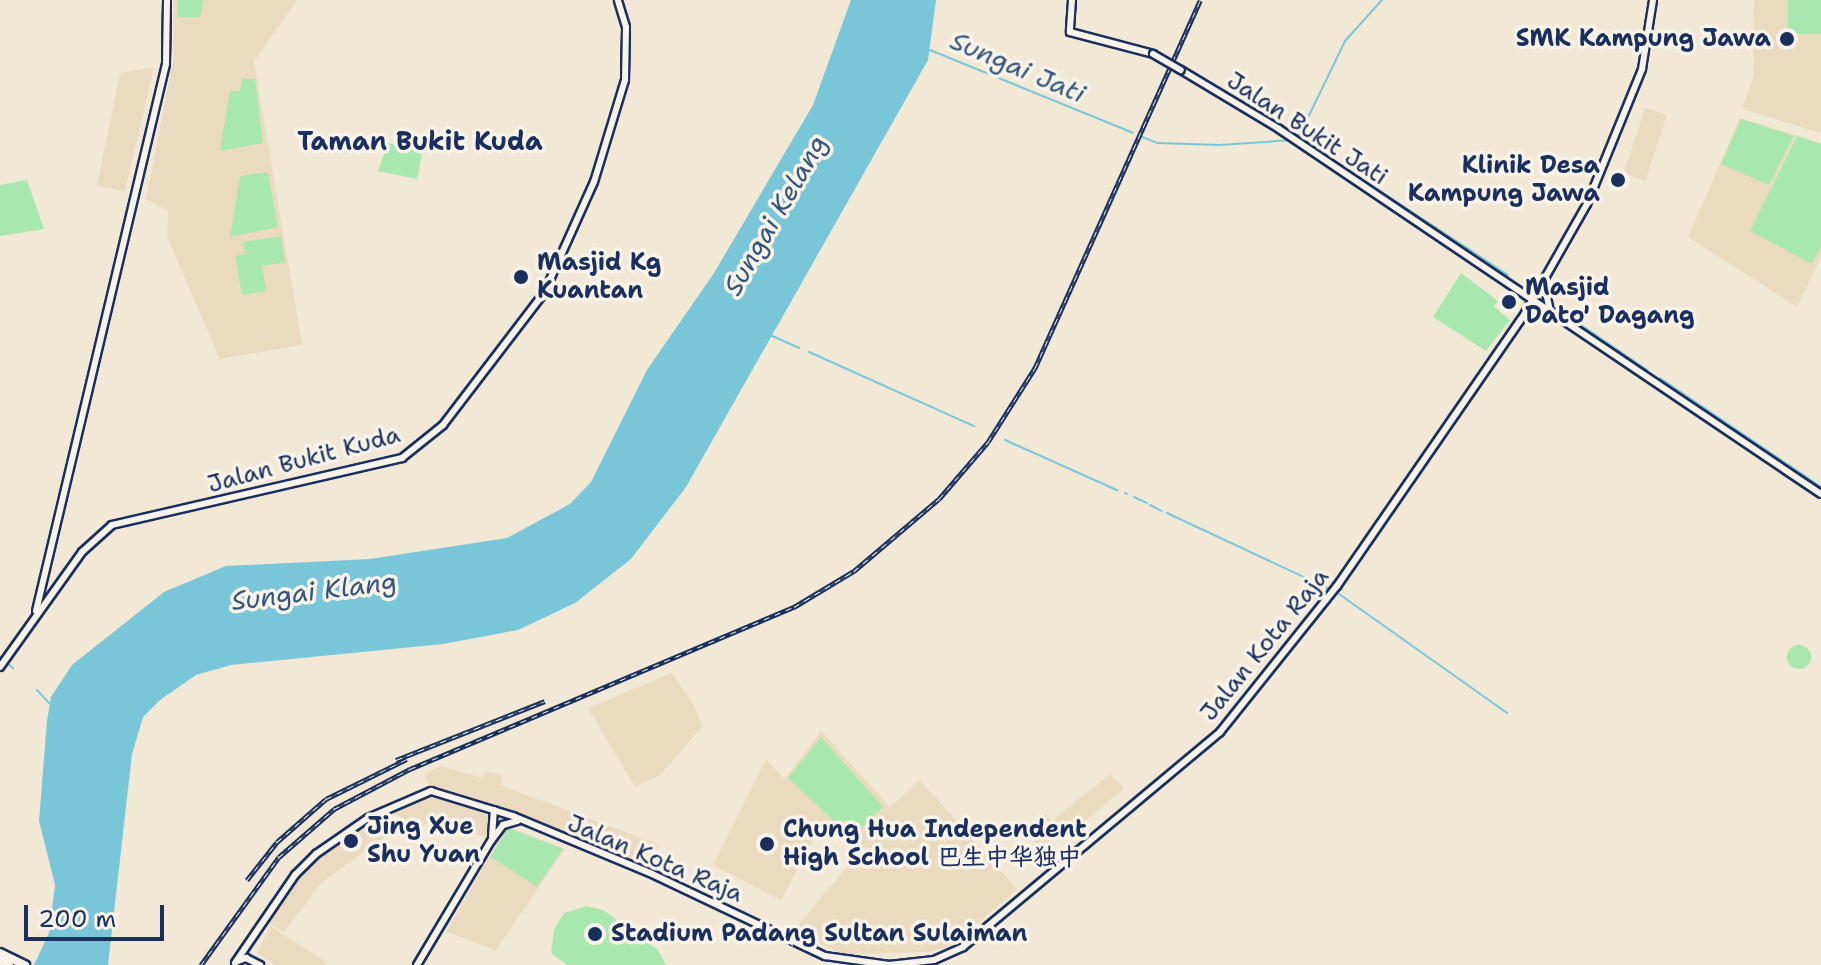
<!DOCTYPE html>
<meta charset="utf-8">
<style>
body{margin:0}
#map{position:relative;width:1821px;height:965px;overflow:hidden;background:#f1e8d6;font-family:"Shantell Sans","LXGW WenKai TC",sans-serif}
div>[style]{position:absolute}
.built>*{inset:0;background:#eadbc0;transform-origin:0 0}
.green>*{inset:0;background:#a8e8b0;transform-origin:0 0}
.round{border-radius:50%}
.water>*{inset:0;background:#7ac6d9}
.stream>*{height:2px;margin:-1px;padding:0 1px;transform-origin:1px;border-radius:1px;background:#7ac6d9}
.roads{filter:drop-shadow(2px 0 #1b2f5e) drop-shadow(-2px 0 #1b2f5e) drop-shadow(0 2px #1b2f5e) drop-shadow(0 -2px #1b2f5e)}
.secondary>*{height:6px;margin:-3px;padding:0 3px;transform-origin:3px;border-radius:3px;background:#f7f3e8}
.highway>*{height:8px;margin:-4px;padding:0 4px;transform-origin:4px;border-radius:4px;background:#f7f3e8}
.rail>*{height:5px;margin-top:-2.5px;transform-origin:0;background:repeating-linear-gradient(90deg,#f7f3e8 0 6px,#1b2f5e 0 12px);box-sizing:border-box;border-block:2px solid #1b2f5e}
.bridges{filter:drop-shadow(2px 0 #1b2f5e) drop-shadow(-2px 0 #1b2f5e) drop-shadow(0 2px #1b2f5e) drop-shadow(0 -2px #1b2f5e)}
.secondary-bridge>*{height:6px;margin:-3px;padding:0 3px;transform-origin:3px;border-radius:3px;background:#f7f3e8}
.dots>*{width:22px;height:22px;translate:-50% -50%;box-sizing:border-box;border:4px solid #f7f3e8;border-radius:50%}
span{translate:-50% -50%;white-space:nowrap;text-align:center;line-height:1.15;-webkit-text-stroke:7px #f7f3e8;paint-order:stroke}
.poi-label{font-size:24px;color:#1b2f5e;font-weight:700}
.right{translate:-100% -50%;text-align:right}
.left{translate:0 -50%;text-align:left}
.street-label{font-size:24px;color:#1b2f5e}
.water-label{font-size:26px;color:#33557d;font-style:italic}
.neighbourhood-label{font-size:26px;color:#1b2f5e;font-weight:700}
.scale{position:absolute;left:24px;top:905px;width:140px;height:36px;box-sizing:border-box;border:4px solid #1b2f5e;border-top:0;padding-left:10px;font-size:24px;line-height:28px;white-space:nowrap;color:#1b2f5e;-webkit-text-stroke:6px #f7f3e8;paint-order:stroke}
</style>
<div id="map">
<div class="built">
<div style="clip-path:polygon(173px 0,297px 0,254px 61px,302px 345px,220px 359px,167px 237px,168px 211px,146px 199px,174px 56px)"></div>
<div style="clip-path:polygon(1754px 0,1821px 0,1821px 133px,1742px 109px,1753px 78px)"></div>
<div style="clip-path:polygon(154px 67px,125px 191px,97px 186px,120px 73px)"></div>
<div style="left:1645px;top:108px;width:23px;height:69px;rotate:18deg"></div>
<div style="clip-path:polygon(1740px 118px,1821px 143px,1821px 257px,1797px 307px,1688px 237px)"></div>
<div style="clip-path:polygon(672px 673px,694px 705px,702px 727px,660px 775px,635px 787px,588px 708px)"></div>
<div style="clip-path:polygon(821px 731px,890px 807px,920px 780px,1017px 889px,953px 945px,930px 952px,842px 954px,793px 931px,861px 850px,824px 820px,781px 900px,713px 865px,766px 759px,785px 779px)"></div>
<div style="clip-path:polygon(440px 766px,483px 778px,486px 771px,502px 775px,500px 785px,659px 845px,649px 869px,431px 789px,425px 774px)"></div>
<div style="clip-path:polygon(1110px 774px,1124px 788px,1066px 838px,1060px 832px,1041px 849px,1026px 832px,1045px 814px,1052px 821px)"></div>
<div style="clip-path:polygon(430px 795px,492px 813px,490px 838px,430px 823px,407px 831px,393px 809px)"></div>
<div style="clip-path:polygon(376px 817px,388px 835px,322px 882px,284px 932px,267px 922px,306px 868px)"></div>
<div style="clip-path:polygon(507px 826px,565px 849px,496px 950px,446px 932px)"></div>
<div style="clip-path:polygon(270px 926px,326px 962px,325px 965px,275px 965px,257px 953px)"></div>
</div>
<div class="green">
<div style="clip-path:polygon(178px 0,204px 0,200px 17px,177px 17px)"></div>
<div style="left:1788px;top:0;width:33px;height:34px"></div>
<div style="clip-path:polygon(242px 79px,255px 79px,263px 143px,220px 151px,230px 91px,240px 91px)"></div>
<div style="clip-path:polygon(1741px 119px,1794px 136px,1769px 185px,1721px 164px)"></div>
<div style="clip-path:polygon(1797px 136px,1821px 144px,1821px 246px,1812px 264px,1750px 231px)"></div>
<div style="clip-path:polygon(388px 143px,423px 149px,417px 179px,378px 171px)"></div>
<div style="clip-path:polygon(268px 172px,278px 227px,230px 237px,240px 176px)"></div>
<div style="clip-path:polygon(27px 180px,44px 229px,0 236px,0 185px)"></div>
<div style="clip-path:polygon(281px 236px,285px 262px,262px 266px,266px 291px,242px 295px,235px 256px,245px 254px,243px 242px)"></div>
<div style="clip-path:polygon(1461px 273px,1498px 301px,1494px 307px,1510px 320px,1486px 351px,1433px 317px)"></div>
<div class="round" style="left:1787px;top:645px;width:24px;height:24px"></div>
<div style="clip-path:polygon(821px 737px,883px 807px,856px 833px,846px 820px,839px 826px,788px 778px)"></div>
<div style="clip-path:polygon(508px 828px,563px 849px,537px 887px,491px 857px)"></div>
<div style="clip-path:polygon(587px 906px,603px 910px,657px 949px,666px 965px,567px 965px,551px 953px,554px 930px,564px 913px)"></div>
</div>
<div class="water">
<div style="clip-path:polygon(851px 0,936px 0,928px 60px,686px 487px,631px 559px,575px 603px,518px 630px,443px 644px,231px 665px,196px 675px,160px 700px,143px 717px,132px 754px,108px 965px,34px 965px,49px 933px,55px 885px,39px 821px,47px 721px,51px 697px,72px 665px,164px 592px,226px 566px,370px 559px,507px 538px,570px 504px,591px 482px,647px 370px,714px 273px,813px 105px)"></div>
</div>
<div class="stream">
<div style="left:930px;top:50px;width:219px;rotate:22.2deg"></div>
<div style="left:1142px;top:137px;width:17px;rotate:21deg"></div>
<div style="left:1158px;top:143px;width:61px;rotate:1.9deg"></div>
<div style="left:1219px;top:145px;width:74px;rotate:-3.9deg"></div>
<div style="left:1298px;top:138px;width:108px;rotate:-64.1deg"></div>
<div style="left:1345px;top:41px;width:55px;rotate:-47.9deg"></div>
<div style="left:1299px;top:139px;width:51px;rotate:32.1deg"></div>
<div style="left:1345px;top:168px;width:195px;rotate:33.3deg"></div>
<div style="left:1553px;top:306px;width:114px;rotate:34.2deg"></div>
<div style="left:770px;top:335px;width:32px;rotate:24deg"></div>
<div style="left:809px;top:352px;width:181px;rotate:24.2deg"></div>
<div style="left:1660px;top:378px;width:194px;rotate:34.1deg"></div>
<div style="left:1005px;top:440px;width:123px;rotate:24.1deg"></div>
<div style="left:1125px;top:493px;width:2px;rotate:27deg"></div>
<div style="left:1134px;top:497px;width:14px;rotate:25deg"></div>
<div style="left:1150px;top:505px;width:13px;rotate:27deg"></div>
<div style="left:1167px;top:513px;width:177px;rotate:25.1deg"></div>
<div style="left:1339px;top:594px;width:206px;rotate:35.3deg"></div>
<div style="left:0;top:657px;width:1px;rotate:45deg"></div>
<div style="left:7px;top:663px;width:8px;rotate:40deg"></div>
<div style="left:37px;top:690px;width:19px;rotate:47deg"></div>
</div>
<div class="roads">
<div class="secondary">
<div style="left:1072px;top:0;width:32px;rotate:94deg"></div>
<div style="left:1070px;top:32px;width:86px;rotate:14.8deg"></div>
<div style="left:1181px;top:70px;width:114px;rotate:31deg"></div>
<div style="left:1279px;top:129px;width:653px;rotate:33.96deg"></div>
<div style="left:1544px;top:283px;width:25px;rotate:78deg"></div>
<div style="left:36px;top:611px;width:562px;rotate:-76.63deg"></div>
<div style="left:166px;top:64px;width:64px;rotate:-89.1deg"></div>
<div style="left:0;top:667px;width:141px;rotate:-54.5deg"></div>
<div style="left:82px;top:552px;width:40px;rotate:-42deg"></div>
<div style="left:112px;top:525px;width:298px;rotate:-13deg"></div>
<div style="left:402px;top:458px;width:53px;rotate:-38.8deg"></div>
<div style="left:443px;top:425px;width:166px;rotate:-52.6deg"></div>
<div style="left:544px;top:293px;width:122px;rotate:-65.8deg"></div>
<div style="left:594px;top:182px;width:107px;rotate:-73.1deg"></div>
<div style="left:625px;top:80px;width:53px;rotate:-88.9deg"></div>
<div style="left:626px;top:27px;width:28px;rotate:-107deg"></div>
<div style="left:492px;top:837px;width:27px;rotate:-86deg"></div>
<div style="left:238px;top:961px;width:9px;rotate:-21deg"></div>
<div style="left:246px;top:958px;width:16px;rotate:27deg"></div>
<div style="left:235px;top:963px;width:107px;rotate:-55.7deg"></div>
<div style="left:295px;top:875px;width:30px;rotate:-45deg"></div>
<div style="left:316px;top:854px;width:63px;rotate:-34.7deg"></div>
<div style="left:368px;top:818px;width:69px;rotate:-23.2deg"></div>
<div style="left:431px;top:791px;width:86px;rotate:17deg"></div>
<div style="left:513px;top:816px;width:148px;rotate:22.6deg"></div>
<div style="left:650px;top:873px;width:194px;rotate:25.4deg"></div>
<div style="left:825px;top:956px;width:65px;rotate:8deg"></div>
<div style="left:889px;top:965px;width:45px;rotate:-6.3deg"></div>
<div style="left:934px;top:960px;width:32px;rotate:-24deg"></div>
<div style="left:963px;top:947px;width:335px;rotate:-39.9deg"></div>
<div style="left:1220px;top:732px;width:187px;rotate:-51.3deg"></div>
<div style="left:1337px;top:586px;width:331px;rotate:-55.4deg"></div>
<div style="left:1525px;top:313px;width:125px;rotate:-60.4deg"></div>
<div style="left:1587px;top:204px;width:146px;rotate:-67.8deg"></div>
<div style="left:1642px;top:69px;width:70px;rotate:-80.9deg"></div>
<div style="left:417px;top:965px;width:144px;rotate:-59.2deg"></div>
<div style="left:491px;top:841px;width:20px;rotate:-53deg"></div>
<div style="left:503px;top:825px;width:15px;rotate:-16deg"></div>
</div>
<div class="highway">
<div style="left:0;top:953px;width:28px;rotate:26deg"></div>
<div style="left:0;top:960px;width:10px;rotate:29deg"></div>
</div>
</div>
<div class="rail">
<div style="left:396px;top:760px;width:160px;rotate:-21.6deg"></div>
<div style="left:247px;top:880px;width:48px;rotate:-51.7deg"></div>
<div style="left:277px;top:842px;width:65px;rotate:-41.3deg"></div>
<div style="left:326px;top:799px;width:90px;rotate:-26.3deg"></div>
<div style="left:201px;top:965px;width:133px;rotate:-54.2deg"></div>
<div style="left:279px;top:857px;width:73px;rotate:-41.1deg"></div>
<div style="left:334px;top:809px;width:86px;rotate:-27.8deg"></div>
<div style="left:410px;top:769px;width:417px;rotate:-22.9deg"></div>
<div style="left:794px;top:607px;width:70px;rotate:-31deg"></div>
<div style="left:854px;top:571px;width:111px;rotate:-40.3deg"></div>
<div style="left:939px;top:499px;width:75px;rotate:-49.3deg"></div>
<div style="left:988px;top:442px;width:88px;rotate:-57.6deg"></div>
<div style="left:1035px;top:368px;width:403px;rotate:-65.8deg"></div>
</div>
<div class="bridges">
<div class="secondary-bridge">
<div style="left:1153px;top:54px;width:32px;rotate:30deg"></div>
</div>
</div>
<div class="dots">
<div style="left:1787px;top:39px;background:#1b2f5e"></div>
<div style="left:1618px;top:180px;background:#1b2f5e"></div>
<div style="left:521px;top:277px;background:#1b2f5e"></div>
<div style="left:1509px;top:302px;background:#1b2f5e"></div>
<div style="left:351px;top:841px;background:#1b2f5e"></div>
<div style="left:767px;top:844px;background:#1b2f5e"></div>
<div style="left:595px;top:934px;background:#1b2f5e"></div>
</div>
<div class="poi-label">
<span class="right" style="left:1771px;top:39px">SMK Kampung Jawa</span>
<span class="right" style="left:1600px;top:180px">Klinik Desa<br>Kampung Jawa</span>
<span class="left" style="left:537px;top:277px">Masjid Kg<br>Kuantan</span>
<span class="left" style="left:1525px;top:302px">Masjid<br>Dato' Dagang</span>
<span class="left" style="left:367px;top:841px">Jing Xue<br>Shu Yuan</span>
<span class="left" style="left:783px;top:844px">Chung Hua Independent<br>High School 巴生中华独中</span>
<span class="left" style="left:611px;top:934px">Stadium Padang Sultan Sulaiman</span>
</div>
<div class="street-label">
<span style="left:1307px;top:129px;rotate:33deg">Jalan Bukit Jati</span>
<span style="left:304px;top:460px;rotate:-15deg">Jalan Bukit Kuda</span>
<span style="left:1265px;top:645px;rotate:-51deg">Jalan Kota Raja</span>
<span style="left:655px;top:859px;rotate:23deg">Jalan Kota Raja</span>
</div>
<div class="water-label">
<span style="left:1018px;top:67px;rotate:23deg">Sungai Jati</span>
<span style="left:775px;top:215px;rotate:-60deg">Sungai Kelang</span>
<span style="left:314px;top:591px;rotate:-7deg">Sungai Klang</span>
</div>
<div class="neighbourhood-label">
<span style="left:420px;top:141px">Taman Bukit Kuda</span>
</div>
<div class="scale">200 m</div>
</div>
